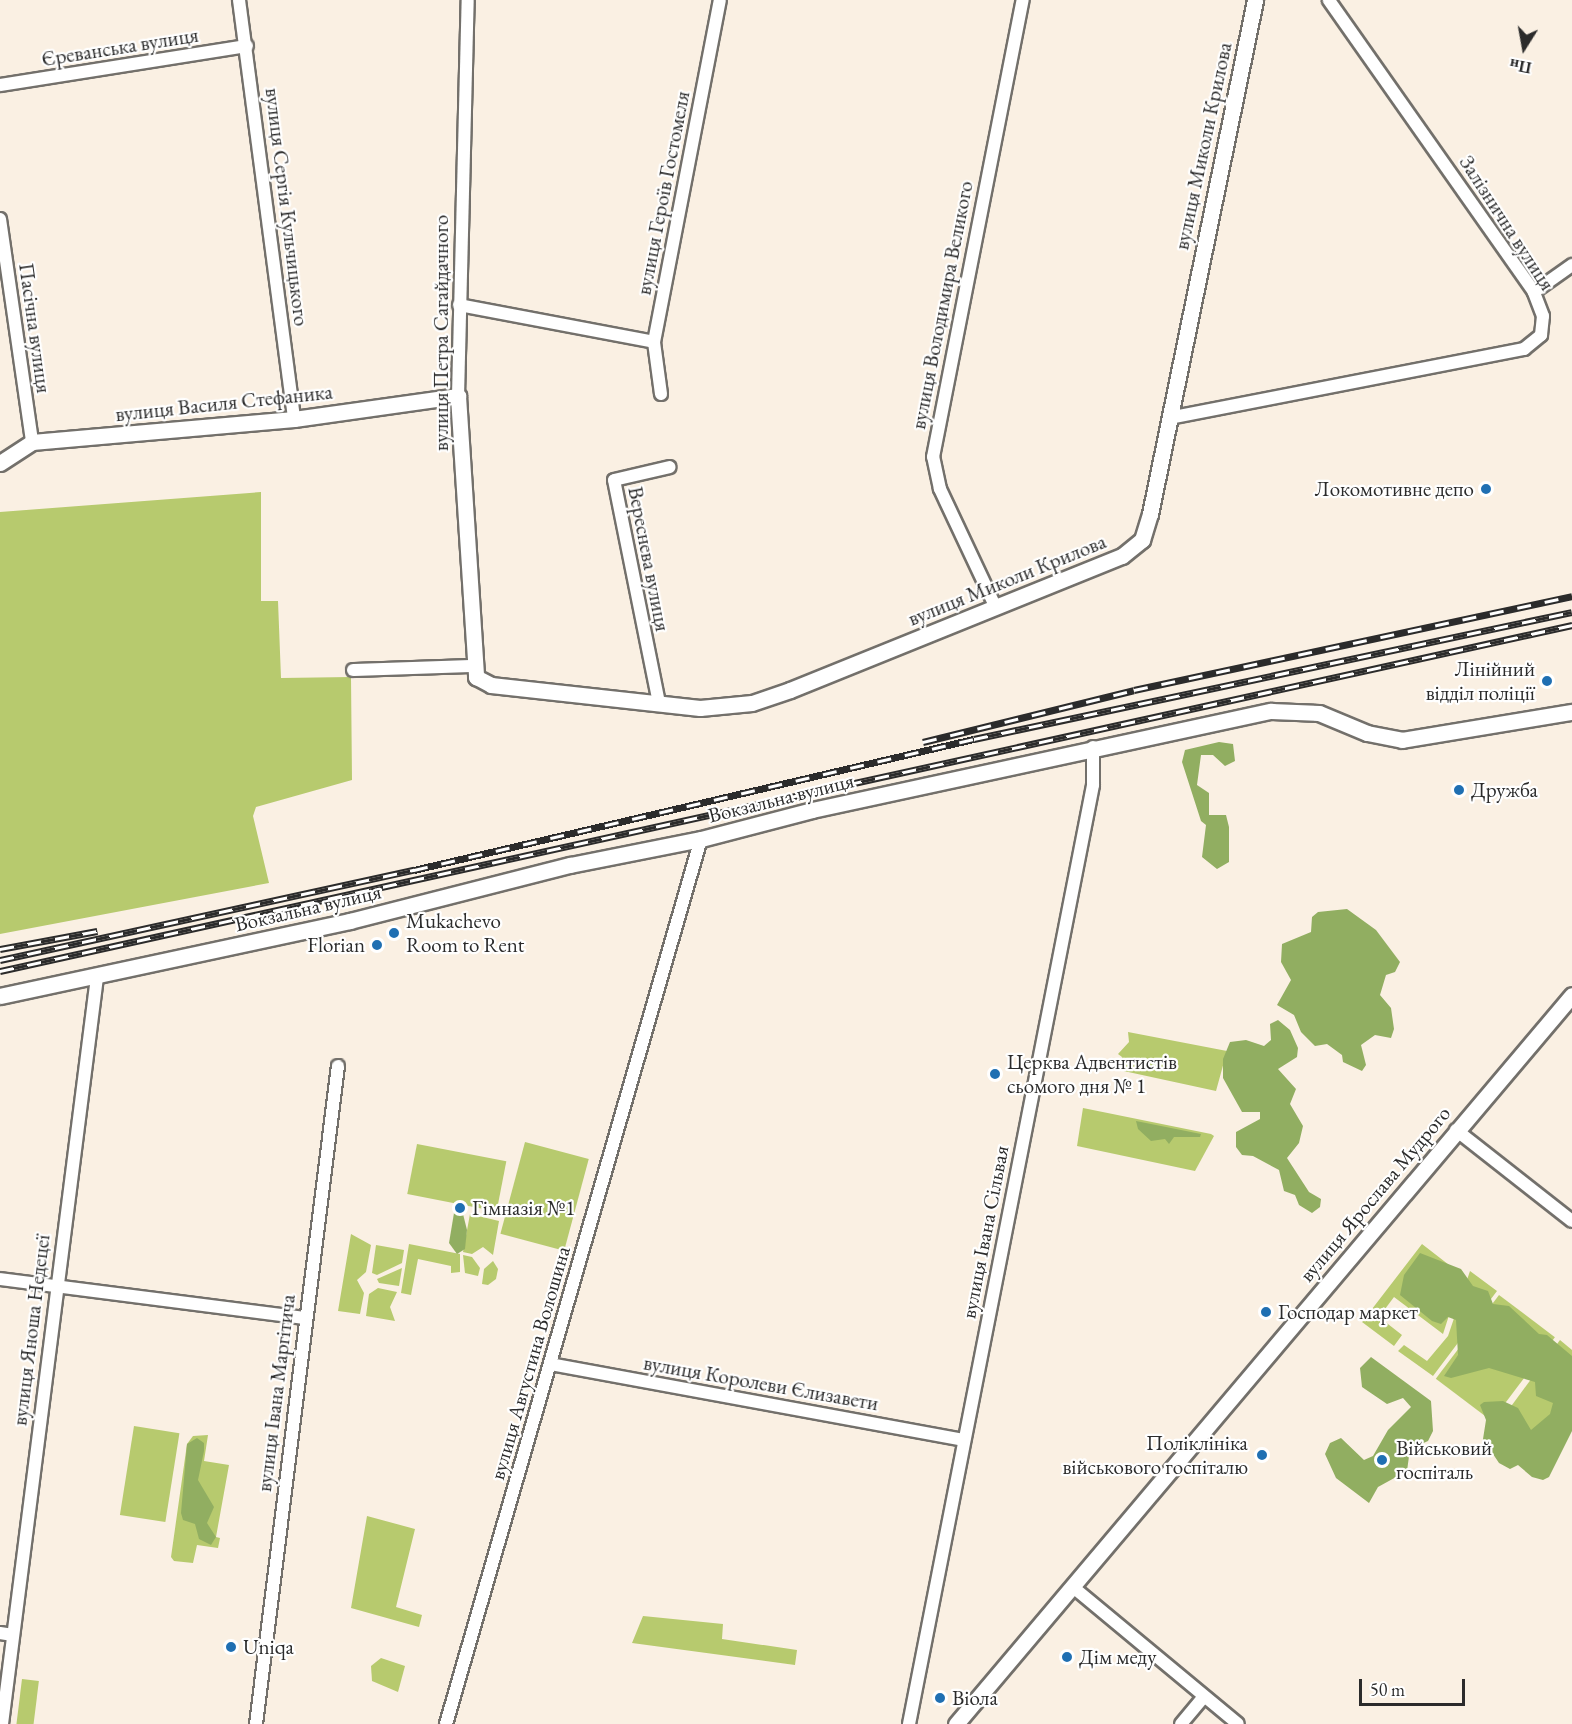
<!DOCTYPE html>
<meta charset="utf-8">
<style>
body{margin:0}
#map{position:relative;width:1572px;height:1724px;overflow:hidden;background:#faf0e3;font-family:"EB Garamond",serif}
div>[style]{position:absolute}
.green>*{inset:0;background:#b7ca6e;transform-origin:0 0}
.forest>*{inset:0;background:#91ae61}
.roads{filter:drop-shadow(2px 0 #73706b) drop-shadow(-2px 0 #73706b) drop-shadow(0 2px #73706b) drop-shadow(0 -2px #73706b)}
.minor>*{height:12px;margin:-6px;padding:0 6px;transform-origin:6px;border-radius:6px;background:#fff}
.tertiary>*{height:15px;margin:-7.5px;padding:0 7.5px;transform-origin:7.5px;border-radius:7.5px;background:#fff}
.rail>*{height:7px;margin-top:-3.5px;transform-origin:0;background:repeating-linear-gradient(90deg,#fff 0 14px,#2b2b2b 0 28px);box-sizing:border-box;border-block:2px solid #2b2b2b}
.dots>*{width:16px;height:16px;translate:-50% -50%;box-sizing:border-box;border:3px solid #fff;border-radius:50%}
span{translate:-50% -50%;white-space:nowrap;text-align:center;line-height:1.15;-webkit-text-stroke:4.5px #fff;paint-order:stroke}
.street-label{font-size:21px;color:#2b2b2b}
.poi-label{font-size:21px;color:#2b2b2b}
.right{translate:-100% -50%;text-align:right}
.left{translate:0 -50%;text-align:left}
.north{position:absolute;left:1494px;top:18px;width:60px;height:60px;-webkit-text-stroke:4px #fff;paint-order:stroke;rotate:191deg;font-size:16px;font-weight:700;line-height:24px;text-align:center;color:#2b2b2b}
.north::after{content:'';display:block;margin:auto;width:21px;height:27px;background:#2b2b2b;clip-path:polygon(50% 0,100% 100%,50% 72%,0 100%)}
.scale{position:absolute;left:1359px;top:1679px;width:106px;height:27px;box-sizing:border-box;border:3px solid #2b2b2b;border-top:0;padding-left:8px;font-size:18px;line-height:21px;white-space:nowrap;color:#2b2b2b;-webkit-text-stroke:4px #fff;paint-order:stroke}
</style>
<div id="map">
<div class="green">
<div style="clip-path:polygon(261px 492px,261px 601px,278px 601px,281px 678px,351px 677px,352px 780px,256px 807px,253px 816px,269px 883px,0 934px,0 512px)"></div>
<div style="clip-path:polygon(1128px 1032px,1227px 1051px,1216px 1091px,1119px 1070px,1122px 1057px,1118px 1054px,1129px 1042px)"></div>
<div style="clip-path:polygon(1083px 1108px,1211px 1134px,1214px 1136px,1195px 1171px,1077px 1146px)"></div>
<div style="left:525px;top:1142px;width:66px;height:95px;rotate:15deg"></div>
<div style="left:417px;top:1144px;width:91px;height:51px;rotate:11deg"></div>
<div style="clip-path:polygon(470px 1214px,499px 1221px,493px 1255px,483px 1247px,472px 1254px,463px 1252px)"></div>
<div style="clip-path:polygon(351px 1234px,371px 1245px,366px 1272px,357px 1280px,364px 1293px,360px 1314px,338px 1311px)"></div>
<div style="clip-path:polygon(409px 1244px,460px 1254px,460px 1272px,451px 1273px,451px 1266px,418px 1259px,411px 1295px,401px 1293px)"></div>
<div style="clip-path:polygon(1422px 1244px,1462px 1275px,1443px 1334px,1394px 1297px,1379px 1317px,1402px 1335px,1394px 1346px,1362px 1322px)"></div>
<div style="clip-path:polygon(376px 1245px,404px 1250px,402px 1263px,377px 1275px,372px 1273px)"></div>
<div style="clip-path:polygon(463px 1255px,472px 1257px,480px 1268px,478px 1276px,465px 1273px)"></div>
<div style="clip-path:polygon(493px 1261px,498px 1269px,496px 1279px,488px 1285px,482px 1284px,484px 1269px)"></div>
<div style="clip-path:polygon(402px 1268px,399px 1286px,379px 1283px,377px 1279px)"></div>
<div style="clip-path:polygon(1470px 1271px,1497px 1291px,1433px 1376px,1398px 1351px,1404px 1345px,1427px 1361px,1448px 1336px)"></div>
<div style="clip-path:polygon(378px 1288px,397px 1292px,390px 1307px,395px 1321px,366px 1316px,369px 1294px)"></div>
<div style="left:1499px;top:1295px;width:70px;height:105px;rotate:37deg"></div>
<div style="clip-path:polygon(1560px 1340px,1572px 1350px,1572px 1423px,1487px 1439px)"></div>
<div style="left:134px;top:1426px;width:46px;height:90px;rotate:9deg"></div>
<div style="clip-path:polygon(208px 1435px,204px 1461px,229px 1465px,216px 1537px,220px 1538px,218px 1548px,197px 1545px,193px 1563px,174px 1561px,171px 1557px,187px 1444px,193px 1436px)"></div>
<div style="clip-path:polygon(367px 1516px,415px 1529px,396px 1607px,422px 1615px,419px 1627px,351px 1608px)"></div>
<div style="clip-path:polygon(643px 1616px,723px 1624px,722px 1639px,797px 1650px,795px 1665px,632px 1643px)"></div>
<div style="clip-path:polygon(381px 1658px,405px 1666px,398px 1692px,372px 1681px,371px 1666px)"></div>
<div style="left:22px;top:1679px;width:17px;height:46px;rotate:7deg"></div>
</div>
<div class="forest">
<div style="clip-path:polygon(1219px 742px,1233px 744px,1235px 761px,1225px 766px,1213px 755px,1201px 755px,1197px 785px,1209px 793px,1209px 815px,1226px 815px,1229px 827px,1229px 862px,1217px 869px,1202px 857px,1206px 825px,1201px 821px,1182px 762px,1185px 750px)"></div>
<div style="clip-path:polygon(1347px 909px,1376px 930px,1400px 962px,1395px 972px,1386px 975px,1380px 995px,1391px 1008px,1394px 1029px,1391px 1038px,1375px 1035px,1361px 1045px,1366px 1065px,1362px 1071px,1343px 1062px,1342px 1055px,1327px 1044px,1315px 1046px,1301px 1032px,1294px 1015px,1277px 1005px,1291px 980px,1281px 962px,1282px 944px,1311px 932px,1312px 917px,1318px 912px)"></div>
<div style="clip-path:polygon(1278px 1020px,1290px 1030px,1298px 1048px,1297px 1057px,1278px 1069px,1296px 1089px,1290px 1104px,1303px 1126px,1299px 1143px,1287px 1158px,1309px 1192px,1321px 1199px,1320px 1207px,1312px 1213px,1299px 1205px,1295px 1195px,1284px 1191px,1279px 1170px,1253px 1156px,1242px 1155px,1236px 1147px,1236px 1132px,1260px 1119px,1260px 1112px,1242px 1112px,1223px 1078px,1223px 1059px,1230px 1042px,1246px 1040px,1264px 1046px,1271px 1040px,1270px 1024px)"></div>
<div style="clip-path:polygon(1136px 1121px,1201px 1134px,1200px 1137px,1174px 1137px,1169px 1144px,1165px 1139px,1151px 1141px,1138px 1129px)"></div>
<div style="clip-path:polygon(454px 1213px,463px 1214px,467px 1230px,465px 1249px,457px 1254px,449px 1243px)"></div>
<div style="clip-path:polygon(1420px 1253px,1461px 1269px,1473px 1286px,1488px 1291px,1493px 1304px,1509px 1306px,1539px 1334px,1547px 1335px,1572px 1356px,1572px 1431px,1549px 1477px,1543px 1480px,1532px 1477px,1518px 1465px,1510px 1469px,1499px 1463px,1483px 1439px,1486px 1420px,1480px 1405px,1484px 1402px,1503px 1401px,1518px 1408px,1531px 1430px,1550px 1414px,1553px 1403px,1536px 1396px,1535px 1382px,1489px 1368px,1451px 1378px,1444px 1376px,1458px 1355px,1456px 1320px,1448px 1317px,1441px 1324px,1432px 1321px,1400px 1295px,1404px 1275px)"></div>
<div style="clip-path:polygon(1371px 1357px,1431px 1401px,1433px 1431px,1428px 1441px,1410px 1449px,1407px 1471px,1378px 1487px,1369px 1503px,1336px 1478px,1325px 1454px,1330px 1443px,1341px 1438px,1364px 1460px,1373px 1456px,1388px 1430px,1411px 1407px,1403px 1398px,1387px 1404px,1362px 1387px,1360px 1368px)"></div>
<div style="clip-path:polygon(197px 1438px,204px 1443px,204px 1451px,198px 1480px,214px 1507px,207px 1523px,216px 1537px,211px 1545px,199px 1539px,195px 1524px,183px 1520px,181px 1513px,187px 1444px)"></div>
</div>
<div class="roads">
<div class="minor">
<div style="left:239px;top:0;width:423px;rotate:82.5deg"></div>
<div style="left:0;top:85px;width:250px;rotate:-9deg"></div>
<div style="left:0;top:219px;width:225px;rotate:81.8deg"></div>
<div style="left:1534px;top:292px;width:47px;rotate:-35.4deg"></div>
<div style="left:459px;top:305px;width:198px;rotate:10.7deg"></div>
<div style="left:661px;top:394px;width:52px;rotate:-97.7deg"></div>
<div style="left:654px;top:342px;width:348px;rotate:-79.1deg"></div>
<div style="left:458px;top:396px;width:396px;rotate:-88.6deg"></div>
<div style="left:1169px;top:418px;width:362px;rotate:-11deg"></div>
<div style="left:1524px;top:349px;width:22px;rotate:-39deg"></div>
<div style="left:1541px;top:335px;width:19px;rotate:-84deg"></div>
<div style="left:1543px;top:316px;width:26px;rotate:-111deg"></div>
<div style="left:1534px;top:292px;width:357px;rotate:-125.1deg"></div>
<div style="left:996px;top:608px;width:132px;rotate:-115.2deg"></div>
<div style="left:940px;top:489px;width:33px;rotate:-102deg"></div>
<div style="left:933px;top:457px;width:466px;rotate:-78.9deg"></div>
<div style="left:353px;top:670px;width:119px;rotate:-1.9deg"></div>
<div style="left:659px;top:703px;width:227px;rotate:-101.4deg"></div>
<div style="left:614px;top:480px;width:57px;rotate:-13.1deg"></div>
<div style="left:1456px;top:1130px;width:147px;rotate:38.1deg"></div>
<div style="left:0;top:1279px;width:307px;rotate:7.3deg"></div>
<div style="left:550px;top:1364px;width:421px;rotate:10.4deg"></div>
<div style="left:1073px;top:1587px;width:214px;rotate:39.7deg"></div>
<div style="left:0;top:1633px;width:13px;rotate:9deg"></div>
<div style="left:2px;top:1724px;width:753px;rotate:-82.75deg"></div>
<div style="left:256px;top:1724px;width:663px;rotate:-82.9deg"></div>
<div style="left:446px;top:1724px;width:921px;rotate:-73.93deg"></div>
<div style="left:909px;top:1724px;width:957px;rotate:-78.91deg"></div>
<div style="left:1093px;top:785px;width:38px;rotate:-90deg"></div>
<div style="left:1181px;top:1724px;width:35px;rotate:-50deg"></div>
</div>
<div class="tertiary">
<div style="left:0;top:463px;width:38px;rotate:-33deg"></div>
<div style="left:32px;top:442px;width:263px;rotate:-5deg"></div>
<div style="left:294px;top:419px;width:166px;rotate:-8deg"></div>
<div style="left:458px;top:396px;width:282px;rotate:86.3deg"></div>
<div style="left:476px;top:677px;width:17px;rotate:28deg"></div>
<div style="left:491px;top:685px;width:210px;rotate:6.3deg"></div>
<div style="left:700px;top:708px;width:52px;rotate:-5.5deg"></div>
<div style="left:752px;top:703px;width:40px;rotate:-18.9deg"></div>
<div style="left:790px;top:690px;width:358px;rotate:-22deg"></div>
<div style="left:1122px;top:556px;width:26px;rotate:-39deg"></div>
<div style="left:1142px;top:540px;width:27px;rotate:-73deg"></div>
<div style="left:1150px;top:514px;width:525px;rotate:-78.45deg"></div>
<div style="left:0;top:996px;width:358px;rotate:-12.1deg"></div>
<div style="left:350px;top:921px;width:227px;rotate:-14.3deg"></div>
<div style="left:570px;top:865px;width:134px;rotate:-11.2deg"></div>
<div style="left:701px;top:839px;width:115px;rotate:-14.6deg"></div>
<div style="left:812px;top:810px;width:470px;rotate:-12.2deg"></div>
<div style="left:1271px;top:711px;width:48px;rotate:2.4deg"></div>
<div style="left:1319px;top:713px;width:52px;rotate:22.6deg"></div>
<div style="left:1367px;top:733px;width:36px;rotate:11deg"></div>
<div style="left:1402px;top:740px;width:172px;rotate:-9.4deg"></div>
<div style="left:956px;top:1724px;width:954px;rotate:-49.8deg"></div>
</div>
</div>
<div class="rail">
<div style="left:923px;top:742px;width:217px;rotate:-13.8deg"></div>
<div style="left:1134px;top:690px;width:448px;rotate:-12.1deg"></div>
<div style="left:0;top:949px;width:99px;rotate:-10.5deg"></div>
<div style="left:0;top:960px;width:424px;rotate:-12.3deg"></div>
<div style="left:414px;top:870px;width:575px;rotate:-13.17deg"></div>
<div style="left:974px;top:739px;width:611px;rotate:-11.99deg"></div>
<div style="left:0;top:971px;width:1610px;rotate:-12.41deg"></div>
</div>
<div class="dots">
<div style="left:1486px;top:489px;background:#1f6fb2"></div>
<div style="left:1547px;top:681px;background:#1f6fb2"></div>
<div style="left:1459px;top:790px;background:#1f6fb2"></div>
<div style="left:394px;top:933px;background:#1f6fb2"></div>
<div style="left:377px;top:945px;background:#1f6fb2"></div>
<div style="left:995px;top:1074px;background:#1f6fb2"></div>
<div style="left:460px;top:1208px;background:#1f6fb2"></div>
<div style="left:1266px;top:1312px;background:#1f6fb2"></div>
<div style="left:1262px;top:1455px;background:#1f6fb2"></div>
<div style="left:1382px;top:1460px;background:#1f6fb2"></div>
<div style="left:231px;top:1647px;background:#1f6fb2"></div>
<div style="left:1067px;top:1657px;background:#1f6fb2"></div>
<div style="left:940px;top:1698px;background:#1f6fb2"></div>
</div>
<div class="street-label">
<span style="left:120px;top:47px;rotate:-9deg">Єреванська вулиця</span>
<span style="left:1203px;top:146px;rotate:-78deg">вулиця Миколи Крилова</span>
<span style="left:663px;top:193px;rotate:-79deg">вулиця Героїв Гостомеля</span>
<span style="left:287px;top:207px;rotate:83deg">вулиця Сергія Кульчицького</span>
<span style="left:1507px;top:223px;rotate:57deg">Залізнична вулиця</span>
<span style="left:942px;top:305px;rotate:-79deg">вулиця Володимира Великого</span>
<span style="left:35px;top:328px;rotate:82deg">Пасічна вулиця</span>
<span style="left:441px;top:333px;rotate:-90deg">вулиця Петра Сагайдачного</span>
<span style="left:224px;top:403px;rotate:-6deg">вулиця Василя Стефаника</span>
<span style="left:649px;top:559px;rotate:79deg">Вереснева вулиця</span>
<span style="left:1007px;top:580px;rotate:-22deg">вулиця Миколи Крилова</span>
<span style="left:781px;top:798px;rotate:-14deg">Вокзальна вулиця</span>
<span style="left:308px;top:908px;rotate:-13deg">Вокзальна вулиця</span>
<span style="left:1375px;top:1194px;rotate:-50deg">вулиця Ярослава Мудрого</span>
<span style="left:985px;top:1232px;rotate:-79deg">вулиця Івана Сільвая</span>
<span style="left:31px;top:1330px;rotate:-83deg">вулиця Яноша Недецеї</span>
<span style="left:530px;top:1363px;rotate:-74deg">вулиця Августина Волошина</span>
<span style="left:761px;top:1383px;rotate:10deg">вулиця Королеви Єлизавети</span>
<span style="left:276px;top:1393px;rotate:-83deg">вулиця Івана Маргітича</span>
</div>
<div class="poi-label">
<span class="right" style="left:1474px;top:489px">Локомотивне депо</span>
<span class="right" style="left:1535px;top:681px">Лінійний<br>відділ поліції</span>
<span class="left" style="left:1471px;top:790px">Дружба</span>
<span class="left" style="left:406px;top:933px">Mukachevo<br>Room to Rent</span>
<span class="right" style="left:365px;top:945px">Florian</span>
<span class="left" style="left:1007px;top:1074px">Церква Адвентистів<br>сьомого дня № 1</span>
<span class="left" style="left:472px;top:1208px">Гімназія №1</span>
<span class="left" style="left:1278px;top:1312px">Господар маркет</span>
<span class="right" style="left:1248px;top:1455px">Поліклініка<br>військового госпіталю</span>
<span class="left" style="left:1396px;top:1460px">Військовий<br>госпіталь</span>
<span class="left" style="left:243px;top:1647px">Uniqa</span>
<span class="left" style="left:1079px;top:1657px">Дім меду</span>
<span class="left" style="left:952px;top:1698px">Віола</span>
</div>
<div class="north">Пн</div>
<div class="scale">50 m</div>
</div>
